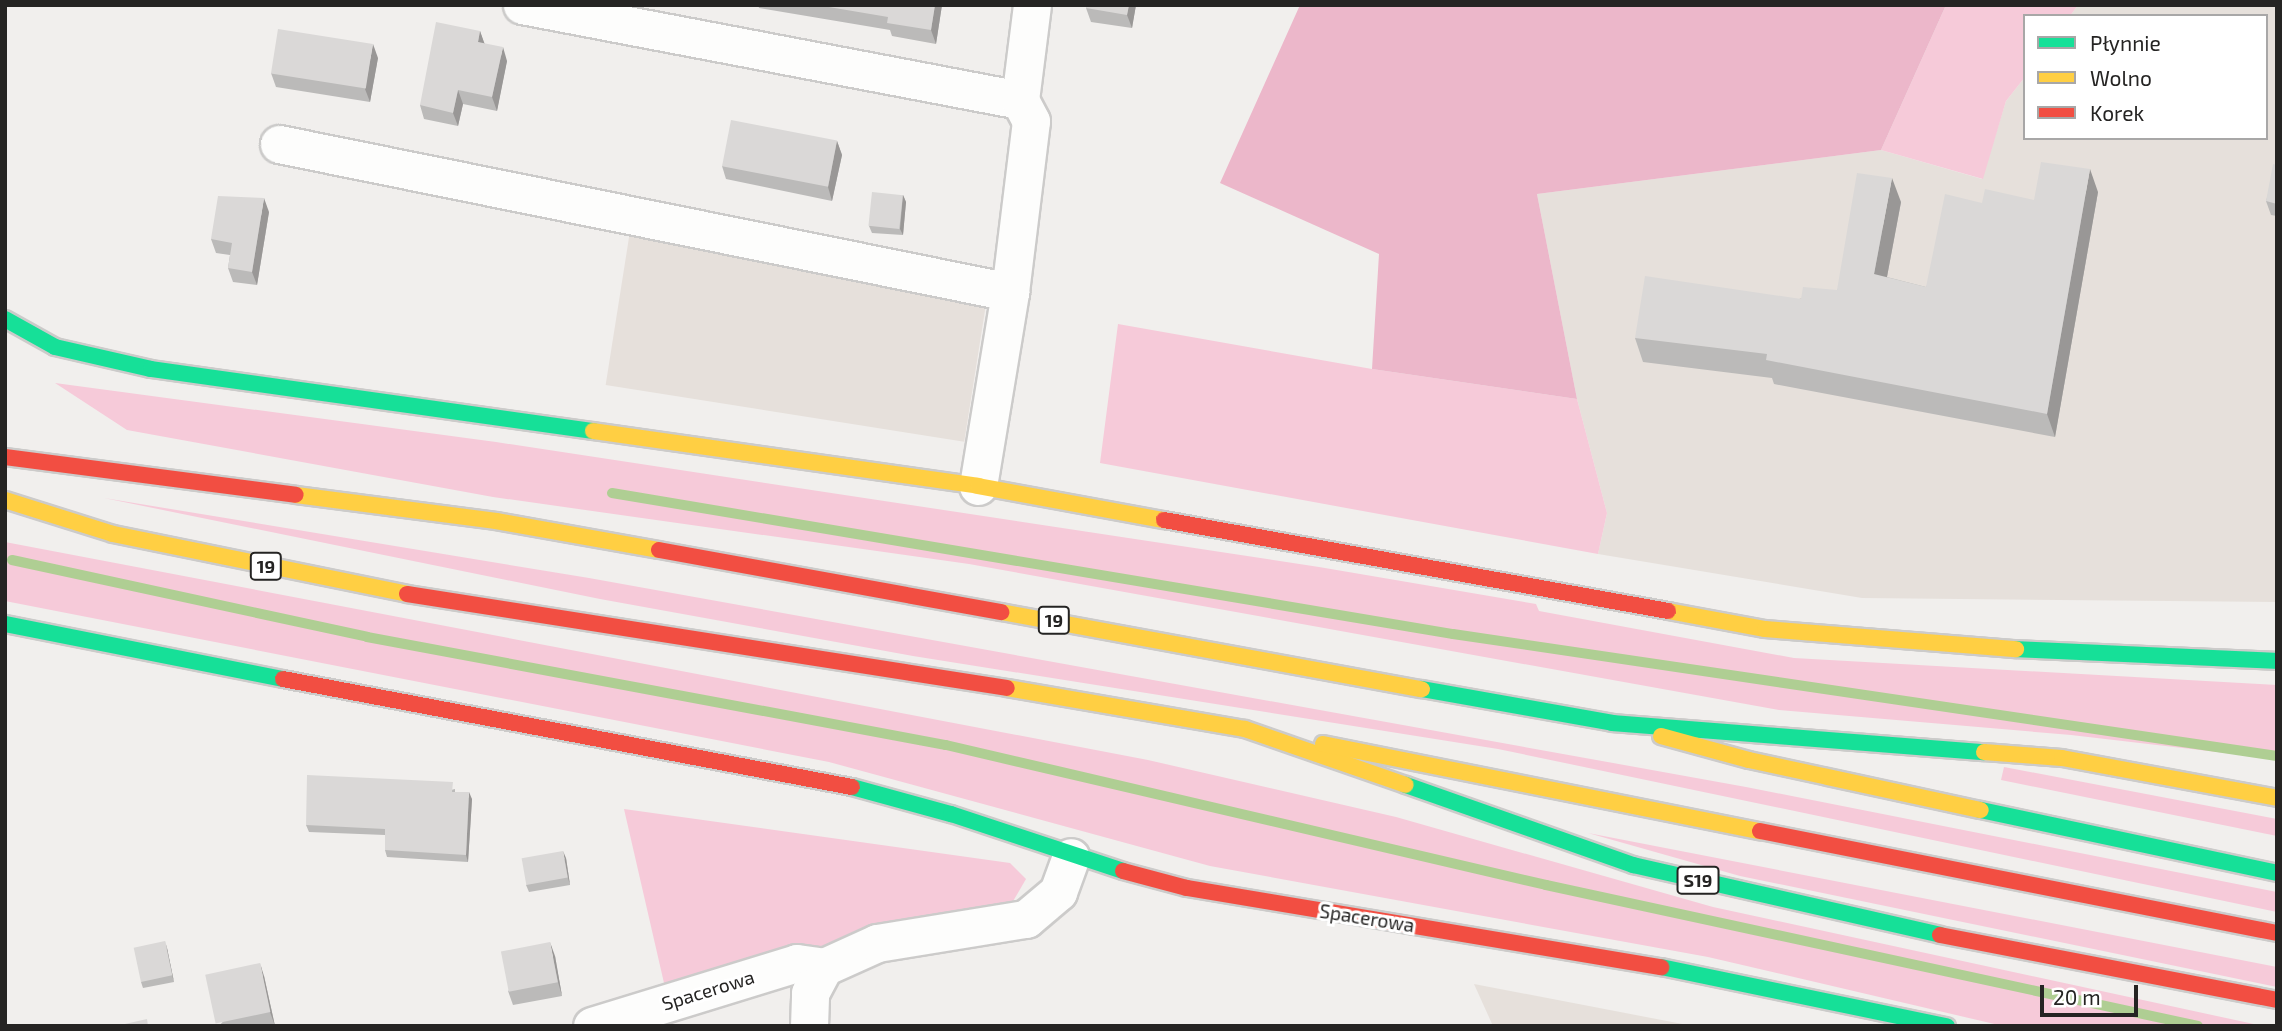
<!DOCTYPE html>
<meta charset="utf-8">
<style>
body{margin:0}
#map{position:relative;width:2282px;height:1031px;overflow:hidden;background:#f1efed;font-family:"Exo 2",sans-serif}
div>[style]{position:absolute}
.built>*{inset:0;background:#e6e0db;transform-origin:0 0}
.green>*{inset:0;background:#f6cad9}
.forest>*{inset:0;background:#ecb7ca}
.stream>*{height:10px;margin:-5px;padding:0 5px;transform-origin:5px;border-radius:5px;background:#afce93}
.roads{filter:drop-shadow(2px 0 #cccbca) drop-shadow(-2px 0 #cccbca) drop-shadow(0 2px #cccbca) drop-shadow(0 -2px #cccbca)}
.street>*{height:37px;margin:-18.5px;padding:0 18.5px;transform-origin:18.5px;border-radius:18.5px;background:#fdfdfc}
.fast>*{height:16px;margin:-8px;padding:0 8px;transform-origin:8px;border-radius:8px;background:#16e098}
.slow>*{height:16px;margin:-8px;padding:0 8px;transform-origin:8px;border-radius:8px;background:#ffcf43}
.jam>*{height:16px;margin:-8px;padding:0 8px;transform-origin:8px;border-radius:8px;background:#f24e42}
.wall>*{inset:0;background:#bbbab9}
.shaded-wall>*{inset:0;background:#999796}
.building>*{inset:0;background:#dad8d7;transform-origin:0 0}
span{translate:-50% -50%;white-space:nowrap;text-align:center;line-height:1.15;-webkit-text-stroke:6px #fff;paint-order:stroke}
.shield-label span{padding:2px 5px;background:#fff;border:2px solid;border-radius:5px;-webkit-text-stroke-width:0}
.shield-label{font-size:18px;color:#252423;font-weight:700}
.street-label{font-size:19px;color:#252423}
.frame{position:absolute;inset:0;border:7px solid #252423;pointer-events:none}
.legend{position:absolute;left:2023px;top:14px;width:245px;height:126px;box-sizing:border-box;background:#fff;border:2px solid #a8a7a7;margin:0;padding:9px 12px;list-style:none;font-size:21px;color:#252423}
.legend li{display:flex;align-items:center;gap:14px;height:35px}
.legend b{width:35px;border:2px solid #a8a7a7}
.scale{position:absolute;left:2040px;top:985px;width:98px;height:32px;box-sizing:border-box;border:4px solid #252423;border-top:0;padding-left:9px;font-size:21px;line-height:24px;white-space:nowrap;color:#252423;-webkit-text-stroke:5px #fff;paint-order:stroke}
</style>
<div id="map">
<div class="built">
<div style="clip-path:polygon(2078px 5px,2277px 5px,2277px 602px,1862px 598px,1598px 554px,1607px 513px,1577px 399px,1537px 194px,1881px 150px,1982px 179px,2006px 101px,2025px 77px,2025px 138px,2266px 138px,2266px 16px,2070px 16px)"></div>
<div style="left:631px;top:225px;width:363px;height:162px;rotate:9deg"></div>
<div style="clip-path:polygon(1474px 984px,1693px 1026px,1493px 1026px)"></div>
</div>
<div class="green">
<div style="clip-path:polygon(1946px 5px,2078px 5px,2070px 16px,2025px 16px,2025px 77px,2006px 101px,1983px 179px,1881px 150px)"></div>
<div style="clip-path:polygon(1118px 324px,1372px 369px,1577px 399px,1607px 513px,1598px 554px,1100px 463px)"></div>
<div style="clip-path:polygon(55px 383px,496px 442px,1319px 567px,1536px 604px,1539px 611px,1794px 658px,2277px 685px,2277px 759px,2071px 735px,1779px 710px,969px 564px,493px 497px,127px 430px)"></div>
<div style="clip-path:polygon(104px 498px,589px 578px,1746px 787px,2277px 892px,2277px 912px,1498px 749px,913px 656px,600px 599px)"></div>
<div style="clip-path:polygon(5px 542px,1148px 760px,1396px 817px,1713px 907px,2263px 1026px,2003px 1026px,1708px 957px,1210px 866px,829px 762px,5px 601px)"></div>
<div style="clip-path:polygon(2004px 767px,2277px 819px,2277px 836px,2001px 780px)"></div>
<div style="clip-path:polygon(624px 809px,1010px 863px,1026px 879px,1012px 903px,664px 983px)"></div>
<div style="clip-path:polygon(1588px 833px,2277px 967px,2277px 987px,1740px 876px)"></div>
</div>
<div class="forest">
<div style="clip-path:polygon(1300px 5px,1946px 5px,1881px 150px,1537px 194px,1577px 399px,1372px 369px,1379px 254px,1220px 183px)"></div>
</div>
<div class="stream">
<div style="left:612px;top:493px;width:853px;rotate:9.52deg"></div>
<div style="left:1453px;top:634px;width:833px;rotate:8.42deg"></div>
<div style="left:12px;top:560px;width:363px;rotate:12.2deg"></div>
<div style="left:367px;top:637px;width:589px;rotate:10.57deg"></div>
<div style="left:946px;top:745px;width:616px;rotate:13.13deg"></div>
<div style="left:1546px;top:885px;width:667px;rotate:12.2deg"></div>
</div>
<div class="roads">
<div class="street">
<div style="left:522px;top:5px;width:507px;rotate:10.8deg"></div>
<div style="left:279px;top:144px;width:746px;rotate:11.45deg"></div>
<div style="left:978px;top:486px;width:197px;rotate:-80.6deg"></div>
<div style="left:1010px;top:292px;width:172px;rotate:-83deg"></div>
<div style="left:1031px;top:121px;width:24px;rotate:-118deg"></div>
<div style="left:1020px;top:100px;width:96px;rotate:-82.8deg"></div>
<div style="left:592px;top:1026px;width:214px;rotate:-17.1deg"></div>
<div style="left:797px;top:963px;width:27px;rotate:8deg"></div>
<div style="left:809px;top:1026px;width:33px;rotate:-88deg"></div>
<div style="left:810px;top:993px;width:30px;rotate:-62deg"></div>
<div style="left:824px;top:967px;width:58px;rotate:-24.4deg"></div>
<div style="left:877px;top:943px;width:151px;rotate:-9.2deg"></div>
<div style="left:1026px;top:919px;width:42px;rotate:-40.2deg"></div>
<div style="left:1058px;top:892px;width:37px;rotate:-70deg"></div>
</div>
<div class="fast">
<div style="left:5px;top:319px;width:57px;rotate:29.2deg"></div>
<div style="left:55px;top:347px;width:98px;rotate:12.9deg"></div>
<div style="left:151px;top:369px;width:446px;rotate:8deg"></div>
<div style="left:5px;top:624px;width:283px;rotate:11.2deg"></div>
<div style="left:2016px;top:649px;width:261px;rotate:2.6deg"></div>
<div style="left:1422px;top:689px;width:193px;rotate:10.1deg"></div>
<div style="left:1612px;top:723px;width:373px;rotate:4.5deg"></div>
<div style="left:1406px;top:785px;width:241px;rotate:19.4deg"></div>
<div style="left:1633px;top:865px;width:315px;rotate:12.8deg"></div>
<div style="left:852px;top:787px;width:103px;rotate:15.3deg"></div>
<div style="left:951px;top:814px;width:181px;rotate:18.3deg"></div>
<div style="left:1981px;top:810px;width:303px;rotate:12deg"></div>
<div style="left:1661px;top:967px;width:292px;rotate:11.7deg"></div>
</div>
<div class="slow">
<div style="left:593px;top:431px;width:389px;rotate:8.1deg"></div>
<div style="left:978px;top:486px;width:189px;rotate:10.4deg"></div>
<div style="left:296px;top:495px;width:202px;rotate:7.4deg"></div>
<div style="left:496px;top:521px;width:166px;rotate:10.1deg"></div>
<div style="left:5px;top:500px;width:113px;rotate:17.5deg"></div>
<div style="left:113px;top:534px;width:300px;rotate:11.5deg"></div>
<div style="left:1668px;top:611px;width:99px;rotate:10.5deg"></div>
<div style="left:1765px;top:629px;width:252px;rotate:4.6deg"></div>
<div style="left:1001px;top:612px;width:428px;rotate:10.4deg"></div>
<div style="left:1007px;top:688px;width:242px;rotate:9.8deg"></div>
<div style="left:1245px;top:729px;width:170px;rotate:19.2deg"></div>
<div style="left:1661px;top:736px;width:91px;rotate:15.3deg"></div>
<div style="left:1749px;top:760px;width:237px;rotate:12.2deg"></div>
<div style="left:1323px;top:744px;width:446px;rotate:11.3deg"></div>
<div style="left:1984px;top:752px;width:78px;rotate:4.4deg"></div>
<div style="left:2062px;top:758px;width:219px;rotate:10.5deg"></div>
</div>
<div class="jam">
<div style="left:5px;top:457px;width:293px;rotate:7.4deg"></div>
<div style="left:1164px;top:520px;width:512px;rotate:10.23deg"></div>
<div style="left:659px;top:550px;width:348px;rotate:10.3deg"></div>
<div style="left:407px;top:594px;width:607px;rotate:8.9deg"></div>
<div style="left:283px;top:679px;width:579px;rotate:10.75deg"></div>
<div style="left:1760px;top:831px;width:527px;rotate:11.16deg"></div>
<div style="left:1123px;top:871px;width:66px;rotate:14.9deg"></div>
<div style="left:1187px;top:888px;width:481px;rotate:9.5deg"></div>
<div style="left:1940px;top:935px;width:343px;rotate:10.9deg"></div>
</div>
</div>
<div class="wall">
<div style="clip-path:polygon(758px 5px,942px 5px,936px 44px,892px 36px,890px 30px,759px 8px)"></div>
<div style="clip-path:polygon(1087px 5px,1136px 5px,1132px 28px,1091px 22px,1086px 8px)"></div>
<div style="clip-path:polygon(480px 31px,484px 43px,507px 61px,497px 111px,463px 104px,458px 126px,424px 119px,420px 105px)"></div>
<div style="clip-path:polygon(378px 58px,370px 102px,276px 87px,271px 73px)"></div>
<div style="clip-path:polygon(837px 141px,842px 155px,832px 201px,726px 179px,722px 166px)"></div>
<div style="clip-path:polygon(2277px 165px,2277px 216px,2271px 215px,2266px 201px)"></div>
<div style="clip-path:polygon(2098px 192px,2055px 437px,1774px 384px,1772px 378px,1643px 362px,1635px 338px,1837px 290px,1901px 202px,1887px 277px,1926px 287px,1982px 203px,2034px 200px)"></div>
<div style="clip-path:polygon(903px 195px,906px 202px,903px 235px,872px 233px,869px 226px)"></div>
<div style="clip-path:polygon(269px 212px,257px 285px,233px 282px,228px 268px,230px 255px,216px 253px,211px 239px)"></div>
<div style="clip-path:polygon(455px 789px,455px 792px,472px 799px,468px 862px,387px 857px,385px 850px,385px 835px,309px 832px,306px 825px)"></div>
<div style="clip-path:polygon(566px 858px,570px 885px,529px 892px,526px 885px)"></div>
<div style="clip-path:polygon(167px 948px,174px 982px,143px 988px,141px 982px)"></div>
<div style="clip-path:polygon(555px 956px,562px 996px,513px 1005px,508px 991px)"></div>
<div style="clip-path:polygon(264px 976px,275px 1026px,219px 1026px)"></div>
</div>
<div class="shaded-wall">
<div style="clip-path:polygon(935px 5px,942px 5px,936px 44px,931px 30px)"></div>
<div style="clip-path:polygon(1129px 5px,1136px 5px,1132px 28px,1127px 15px)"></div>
<div style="clip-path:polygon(480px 31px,485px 45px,478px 42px)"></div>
<div style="clip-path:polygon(373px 44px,378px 58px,370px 102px,365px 89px)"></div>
<div style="clip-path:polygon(503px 47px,507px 61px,497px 111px,492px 97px)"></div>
<div style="clip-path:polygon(458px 90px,463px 104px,458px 126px,453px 113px)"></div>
<div style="clip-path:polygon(837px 141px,842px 155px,832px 201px,828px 187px)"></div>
<div style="clip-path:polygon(2090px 169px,2098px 192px,2055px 437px,2047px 414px)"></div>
<div style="clip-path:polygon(1892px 178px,1901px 202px,1883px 298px,1874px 274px)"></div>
<div style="clip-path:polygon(903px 195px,906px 202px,903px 235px,900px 229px)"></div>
<div style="clip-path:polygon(264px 198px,269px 212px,257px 285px,252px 272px)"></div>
<div style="clip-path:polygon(469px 792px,472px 799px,468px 862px,466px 855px)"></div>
<div style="clip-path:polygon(563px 851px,566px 858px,570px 885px,568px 878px)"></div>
<div style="clip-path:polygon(165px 941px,167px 948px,174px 982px,172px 975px)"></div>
<div style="clip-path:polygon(550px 942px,555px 956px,562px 996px,558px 982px)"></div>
<div style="clip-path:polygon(260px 963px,264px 976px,275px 1026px,270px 1012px)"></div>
</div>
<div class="building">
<div style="clip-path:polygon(817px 5px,935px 5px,931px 30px,887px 23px,888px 17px)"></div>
<div style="clip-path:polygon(1087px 5px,1129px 5px,1127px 15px,1086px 8px)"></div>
<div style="clip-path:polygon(436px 22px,480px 31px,478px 42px,503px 47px,492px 97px,458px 90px,453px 113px,420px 105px)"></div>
<div style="left:278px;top:29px;width:96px;height:45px;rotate:9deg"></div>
<div style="left:731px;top:120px;width:108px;height:47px;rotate:11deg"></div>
<div style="clip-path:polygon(2041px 162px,2090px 169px,2047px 414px,1766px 360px,1767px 354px,1635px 338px,1645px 276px,1801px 299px,1803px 287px,1837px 290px,1857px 173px,1892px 178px,1874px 274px,1926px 287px,1945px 194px,1982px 203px,1985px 189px,2034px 200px)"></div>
<div style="clip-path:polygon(2273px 164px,2277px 165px,2277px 204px,2266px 201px)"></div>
<div style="left:872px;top:192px;width:31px;height:34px;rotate:6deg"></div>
<div style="clip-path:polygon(218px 196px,264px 198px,252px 272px,228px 268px,232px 243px,211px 239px)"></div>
<div style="clip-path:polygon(307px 775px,453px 782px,452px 792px,469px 792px,466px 855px,385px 850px,385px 829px,306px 825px)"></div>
<div style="left:563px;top:851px;width:27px;height:42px;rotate:80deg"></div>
<div style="left:165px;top:941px;width:35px;height:32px;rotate:78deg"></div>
<div style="left:550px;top:942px;width:41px;height:50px;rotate:79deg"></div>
<div style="left:260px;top:963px;width:50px;height:56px;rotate:78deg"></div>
<div style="clip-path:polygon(147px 1019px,148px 1026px,116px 1026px)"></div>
</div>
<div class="shield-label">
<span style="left:266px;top:566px">19</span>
<span style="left:1054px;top:620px">19</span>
<span style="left:1698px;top:880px">S19</span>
</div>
<div class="street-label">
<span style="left:1367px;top:918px;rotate:9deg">Spacerowa</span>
<span style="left:708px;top:990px;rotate:-17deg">Spacerowa</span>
</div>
<div class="frame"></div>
<ul class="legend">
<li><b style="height:9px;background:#16e098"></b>Płynnie</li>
<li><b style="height:9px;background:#ffcf43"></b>Wolno</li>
<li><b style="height:9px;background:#f24e42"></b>Korek</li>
</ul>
<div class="scale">20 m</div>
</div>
